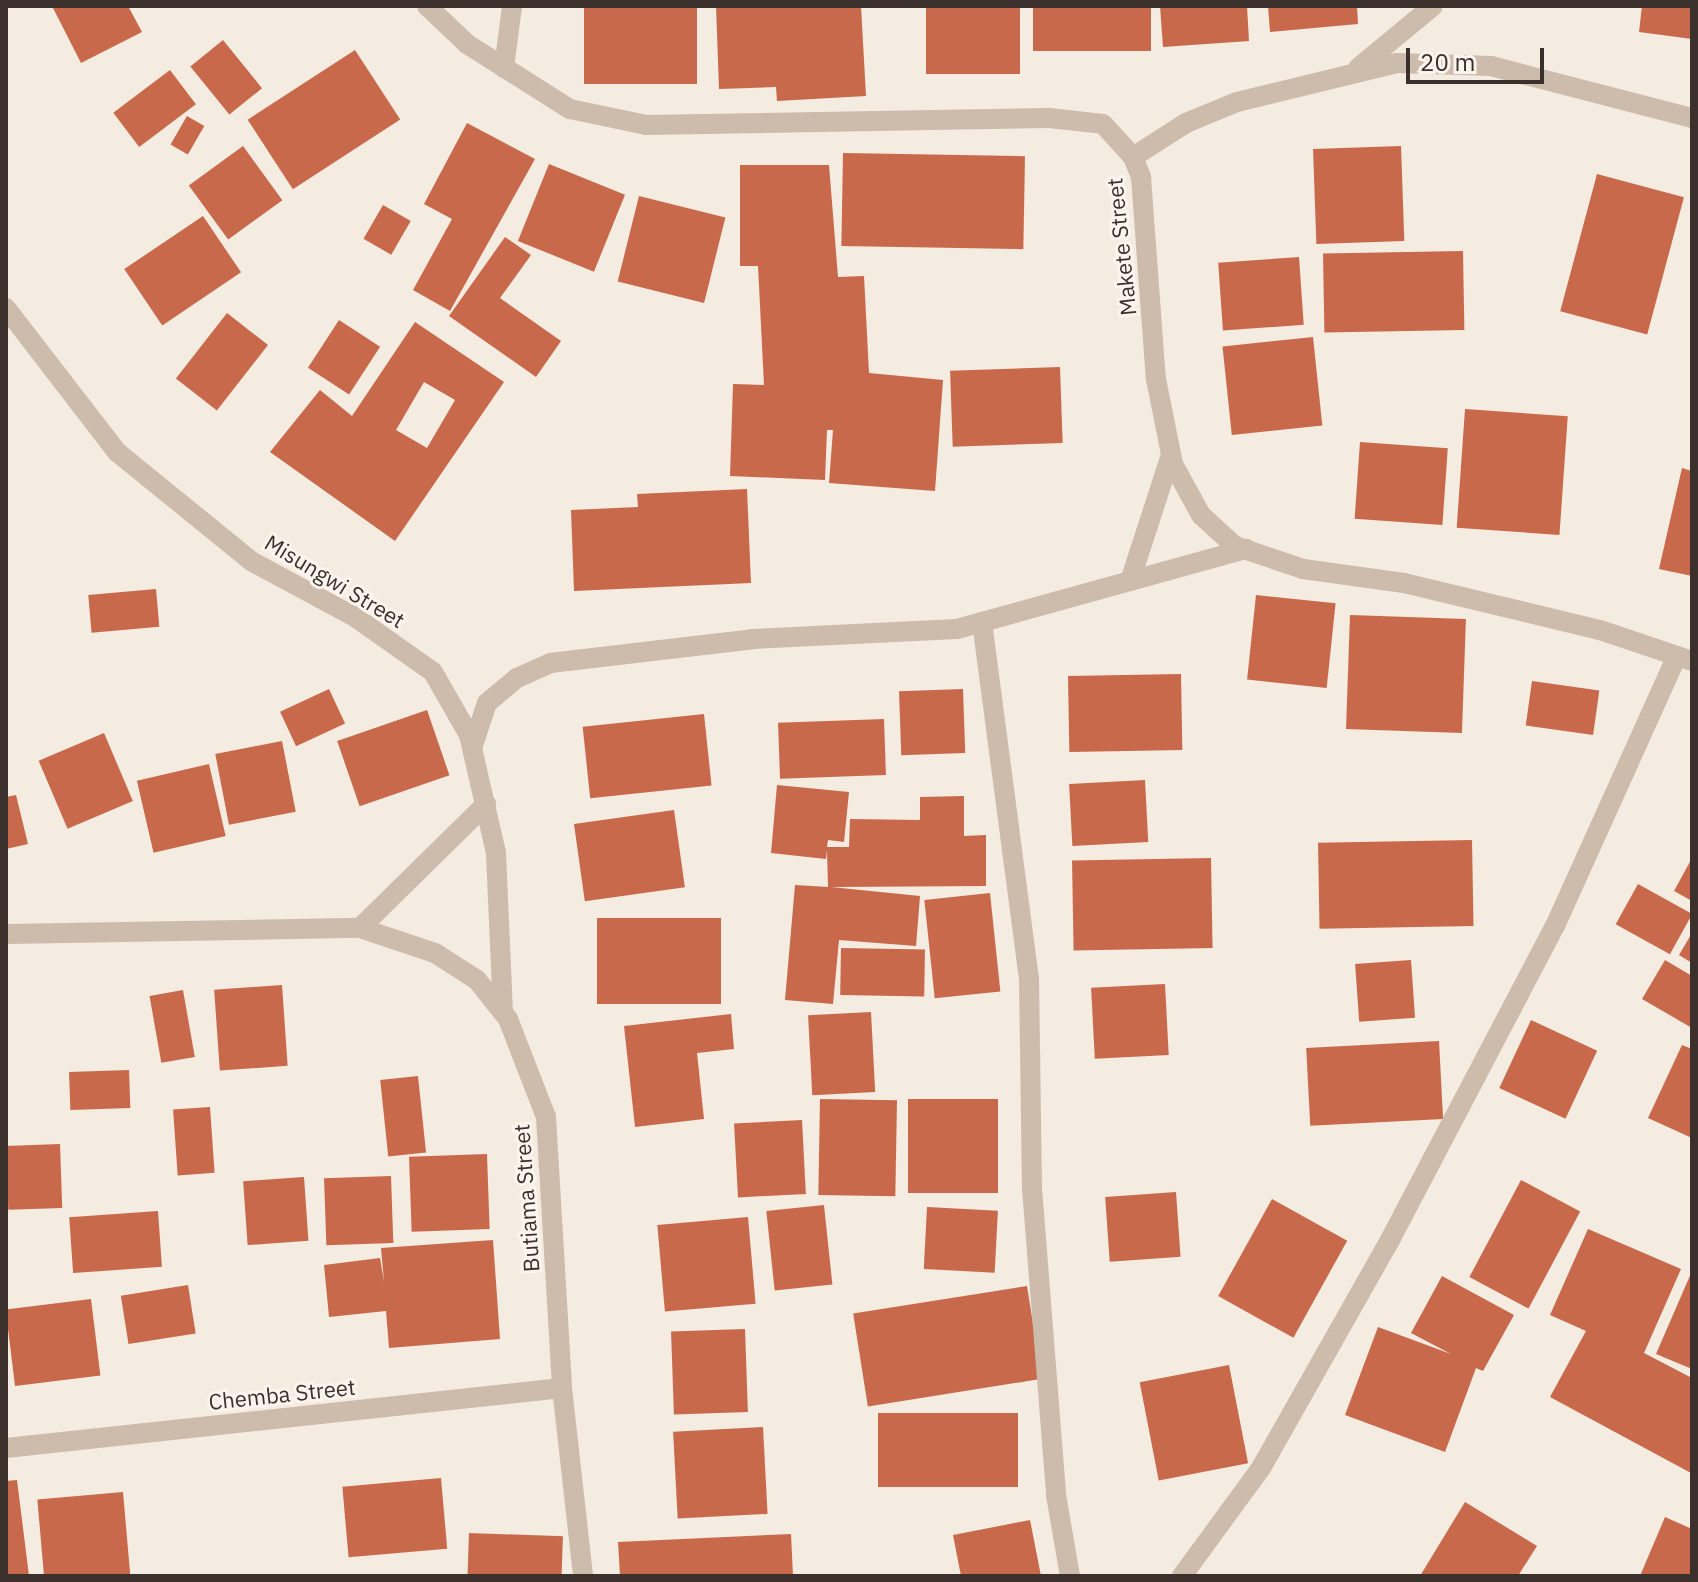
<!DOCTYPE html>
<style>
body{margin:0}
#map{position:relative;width:1698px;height:1582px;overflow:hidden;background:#f4ebe1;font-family:"IBM Plex Sans",sans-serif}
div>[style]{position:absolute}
.building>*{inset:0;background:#c8694b;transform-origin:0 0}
.minor>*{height:20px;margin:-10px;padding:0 10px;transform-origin:10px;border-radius:10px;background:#cdbbac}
span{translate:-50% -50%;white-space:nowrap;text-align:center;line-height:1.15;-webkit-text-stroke:6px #fbf5ee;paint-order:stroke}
.street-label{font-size:22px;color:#3b302b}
.frame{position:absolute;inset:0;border:8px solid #3b302b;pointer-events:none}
.scale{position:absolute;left:1406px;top:48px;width:138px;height:36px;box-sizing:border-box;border:4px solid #3b302b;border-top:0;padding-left:10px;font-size:24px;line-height:28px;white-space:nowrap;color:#3b302b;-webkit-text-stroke:6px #fbf5ee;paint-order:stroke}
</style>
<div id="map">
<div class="building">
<div style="clip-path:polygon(52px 6px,128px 6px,142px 32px,81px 63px)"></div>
<div style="left:584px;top:6px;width:113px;height:78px"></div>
<div style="clip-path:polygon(716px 6px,861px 6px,866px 96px,777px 101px,776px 87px,719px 89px)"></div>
<div style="left:926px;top:6px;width:94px;height:68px"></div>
<div style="left:1033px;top:6px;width:118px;height:45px"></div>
<div style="clip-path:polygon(1160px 6px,1247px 6px,1249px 41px,1163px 47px)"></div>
<div style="clip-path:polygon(1268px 6px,1357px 6px,1358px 24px,1270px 32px)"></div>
<div style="clip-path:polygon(1642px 6px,1692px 6px,1692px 39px,1639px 32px)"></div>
<div style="left:223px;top:40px;width:62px;height:42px;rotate:51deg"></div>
<div style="left:355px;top:50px;width:83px;height:128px;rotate:57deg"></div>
<div style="left:170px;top:70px;width:43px;height:71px;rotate:53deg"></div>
<div style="left:187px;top:116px;width:20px;height:33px;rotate:30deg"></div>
<div style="clip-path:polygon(467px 123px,535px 159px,450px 311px,413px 290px,452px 219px,424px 204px)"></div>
<div style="left:243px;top:146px;width:67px;height:67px;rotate:54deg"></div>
<div style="left:1401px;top:146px;width:95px;height:88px;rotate:88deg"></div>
<div style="left:843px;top:153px;width:182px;height:93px;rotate:1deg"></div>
<div style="left:549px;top:164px;width:82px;height:83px;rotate:22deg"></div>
<div style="clip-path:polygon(740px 165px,829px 165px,838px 277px,864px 276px,869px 373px,943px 380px,935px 491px,829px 483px,833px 430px,827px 430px,825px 480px,730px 476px,733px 384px,764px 385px,758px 266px,740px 266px)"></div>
<div style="left:1597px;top:174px;width:90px;height:142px;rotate:15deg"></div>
<div style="left:639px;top:196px;width:89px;height:88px;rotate:14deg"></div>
<div style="left:383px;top:205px;width:32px;height:39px;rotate:30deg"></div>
<div style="left:203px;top:216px;width:68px;height:95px;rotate:56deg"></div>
<div style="clip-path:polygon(505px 237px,531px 255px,500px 298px,561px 341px,536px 377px,449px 316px)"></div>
<div style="left:1463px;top:251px;width:79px;height:140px;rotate:89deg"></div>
<div style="left:1299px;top:257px;width:68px;height:81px;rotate:86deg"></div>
<div style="left:227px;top:313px;width:52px;height:83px;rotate:38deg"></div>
<div style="left:339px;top:320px;width:49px;height:57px;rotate:33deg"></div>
<div style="clip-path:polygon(evenodd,415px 322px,504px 382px,395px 541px,270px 452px,320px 390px,352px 416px,415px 322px,424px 382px,455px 400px,427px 448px,396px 430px,424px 382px)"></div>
<div style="left:1313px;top:337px;width:89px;height:91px;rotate:84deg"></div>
<div style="left:1060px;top:367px;width:76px;height:110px;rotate:88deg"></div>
<div style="left:1465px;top:409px;width:103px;height:119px;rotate:4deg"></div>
<div style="left:1360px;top:442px;width:88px;height:77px;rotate:4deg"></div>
<div style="clip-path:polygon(1682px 468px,1692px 471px,1692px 576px,1659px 569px)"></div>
<div style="clip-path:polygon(747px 489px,751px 583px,574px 591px,571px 510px,638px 507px,637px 494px)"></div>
<div style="left:156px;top:589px;width:38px;height:68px;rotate:85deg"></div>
<div style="left:1256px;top:595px;width:80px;height:85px;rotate:6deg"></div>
<div style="left:1350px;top:615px;width:116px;height:114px;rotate:2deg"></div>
<div style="left:1181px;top:674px;width:76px;height:113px;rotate:89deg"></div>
<div style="left:1532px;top:681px;width:68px;height:45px;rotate:8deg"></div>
<div style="left:329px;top:689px;width:38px;height:54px;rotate:65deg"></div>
<div style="left:963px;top:689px;width:64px;height:64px;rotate:88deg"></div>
<div style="left:427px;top:710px;width:69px;height:95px;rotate:71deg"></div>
<div style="left:704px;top:714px;width:72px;height:122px;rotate:84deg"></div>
<div style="left:884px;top:719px;width:56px;height:106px;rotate:88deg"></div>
<div style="left:104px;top:733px;width:74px;height:71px;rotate:67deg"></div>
<div style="left:282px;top:741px;width:72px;height:68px;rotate:79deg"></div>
<div style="left:209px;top:764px;width:74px;height:74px;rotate:77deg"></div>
<div style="left:1145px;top:780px;width:62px;height:76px;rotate:87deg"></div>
<div style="clip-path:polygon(777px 785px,849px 792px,844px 842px,828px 840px,827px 847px,849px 847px,850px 819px,920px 820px,920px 797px,964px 796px,964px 836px,986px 835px,986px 886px,831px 887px,920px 896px,916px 946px,839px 940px,833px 1004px,785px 1000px,795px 885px,828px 887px,827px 850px,826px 859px,771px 853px)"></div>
<div style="clip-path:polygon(16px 795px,28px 844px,6px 849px,6px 797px)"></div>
<div style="left:674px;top:810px;width:78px;height:101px;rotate:82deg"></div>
<div style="left:1472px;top:840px;width:86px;height:154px;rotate:89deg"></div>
<div style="left:1211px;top:858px;width:90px;height:139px;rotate:89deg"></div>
<div style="clip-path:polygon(1692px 858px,1692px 901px,1674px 891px)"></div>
<div style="left:1638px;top:884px;width:62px;height:46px;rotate:29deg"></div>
<div style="left:990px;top:893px;width:99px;height:66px;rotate:84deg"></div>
<div style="left:597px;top:918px;width:124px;height:86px"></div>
<div style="clip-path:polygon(1692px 933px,1692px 963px,1679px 955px)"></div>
<div style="left:841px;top:948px;width:84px;height:47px;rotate:1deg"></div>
<div style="left:1411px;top:960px;width:58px;height:56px;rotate:86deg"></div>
<div style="clip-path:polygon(1665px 960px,1692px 976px,1692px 1028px,1642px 999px)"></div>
<div style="left:1165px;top:984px;width:71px;height:74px;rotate:87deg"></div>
<div style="left:282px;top:985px;width:81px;height:68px;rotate:86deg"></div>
<div style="left:183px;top:990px;width:68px;height:34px;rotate:80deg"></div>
<div style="left:871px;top:1012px;width:80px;height:63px;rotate:87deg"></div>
<div style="clip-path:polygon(731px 1014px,734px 1049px,697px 1053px,704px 1119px,635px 1127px,624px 1026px)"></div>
<div style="left:1531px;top:1020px;width:73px;height:75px;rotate:25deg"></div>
<div style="left:1439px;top:1041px;width:78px;height:133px;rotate:87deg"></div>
<div style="clip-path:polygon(1682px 1045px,1692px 1049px,1692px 1138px,1648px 1118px)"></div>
<div style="left:129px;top:1070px;width:38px;height:60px;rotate:88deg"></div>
<div style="left:418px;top:1076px;width:77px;height:38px;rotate:84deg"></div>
<div style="left:820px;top:1099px;width:77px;height:96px;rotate:1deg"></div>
<div style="left:908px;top:1099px;width:90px;height:94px"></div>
<div style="left:210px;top:1107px;width:66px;height:37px;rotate:86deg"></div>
<div style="left:802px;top:1120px;width:74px;height:68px;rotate:87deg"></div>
<div style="left:60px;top:1144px;width:64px;height:54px;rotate:88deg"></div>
<div style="left:487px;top:1154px;width:75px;height:78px;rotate:88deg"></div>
<div style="left:391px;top:1176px;width:67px;height:67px;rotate:88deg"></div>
<div style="left:304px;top:1177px;width:64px;height:61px;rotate:86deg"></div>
<div style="left:1521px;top:1180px;width:67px;height:110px;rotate:28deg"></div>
<div style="left:1176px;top:1192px;width:65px;height:71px;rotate:86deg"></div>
<div style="left:1272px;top:1199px;width:86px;height:111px;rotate:29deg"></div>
<div style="left:824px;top:1205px;width:80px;height:58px;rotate:84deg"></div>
<div style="left:927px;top:1207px;width:71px;height:62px;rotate:3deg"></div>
<div style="left:158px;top:1211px;width:56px;height:89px;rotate:86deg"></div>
<div style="left:748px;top:1217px;width:87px;height:91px;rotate:85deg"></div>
<div style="clip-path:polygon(1588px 1229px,1681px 1269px,1644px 1353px,1692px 1378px,1691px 1473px,1550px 1397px,1586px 1331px,1550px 1315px)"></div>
<div style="clip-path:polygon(493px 1240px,500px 1339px,389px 1348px,386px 1311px,329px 1317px,324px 1265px,380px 1258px,384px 1282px,381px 1248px)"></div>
<div style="clip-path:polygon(1692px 1271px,1692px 1369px,1656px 1354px)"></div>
<div style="clip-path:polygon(1442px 1276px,1514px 1315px,1483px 1371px,1476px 1368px,1445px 1452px,1345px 1415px,1378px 1327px,1451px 1354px,1411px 1333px)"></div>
<div style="left:188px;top:1285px;width:49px;height:68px;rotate:81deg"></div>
<div style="left:1027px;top:1286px;width:94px;height:176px;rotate:81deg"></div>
<div style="left:91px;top:1299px;width:77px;height:86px;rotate:83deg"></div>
<div style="left:745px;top:1329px;width:83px;height:74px;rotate:88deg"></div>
<div style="left:1229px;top:1365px;width:100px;height:91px;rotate:79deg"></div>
<div style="left:878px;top:1413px;width:140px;height:74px"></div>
<div style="left:763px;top:1427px;width:87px;height:90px;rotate:87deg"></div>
<div style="left:441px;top:1478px;width:71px;height:99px;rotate:85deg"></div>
<div style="clip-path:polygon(17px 1480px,29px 1576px,6px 1576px,6px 1481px)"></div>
<div style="left:123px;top:1492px;width:84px;height:86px;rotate:85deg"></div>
<div style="clip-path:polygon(1465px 1502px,1537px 1546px,1518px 1576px,1420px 1576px)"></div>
<div style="clip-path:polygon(1665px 1517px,1692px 1529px,1692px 1576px,1640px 1576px)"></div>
<div style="clip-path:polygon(1030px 1520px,1041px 1576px,961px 1576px,953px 1535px)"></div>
<div style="left:469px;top:1533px;width:94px;height:43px;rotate:2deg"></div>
<div style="clip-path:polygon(791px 1534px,793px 1576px,620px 1576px,618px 1542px)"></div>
</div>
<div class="minor">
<div style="left:427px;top:6px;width:55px;rotate:43.5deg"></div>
<div style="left:467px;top:44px;width:122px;rotate:32.3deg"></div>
<div style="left:570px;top:109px;width:78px;rotate:11.9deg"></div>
<div style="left:646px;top:125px;width:403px;rotate:-1deg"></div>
<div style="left:1049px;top:118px;width:54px;rotate:6.3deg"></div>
<div style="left:1103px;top:124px;width:45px;rotate:47.7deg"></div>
<div style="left:1133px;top:157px;width:22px;rotate:68deg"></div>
<div style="left:1141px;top:177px;width:203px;rotate:85.8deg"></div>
<div style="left:1156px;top:379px;width:87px;rotate:78.7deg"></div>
<div style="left:1173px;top:464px;width:58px;rotate:61.2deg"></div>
<div style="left:1201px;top:515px;width:46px;rotate:42.4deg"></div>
<div style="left:1235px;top:546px;width:72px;rotate:18.7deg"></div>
<div style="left:1303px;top:569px;width:102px;rotate:7.9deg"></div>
<div style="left:1404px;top:583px;width:202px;rotate:13.5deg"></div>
<div style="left:1600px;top:630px;width:97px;rotate:18.6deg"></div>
<div style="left:504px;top:68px;width:63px;rotate:-82.6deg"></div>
<div style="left:1358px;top:68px;width:97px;rotate:-39.6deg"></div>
<div style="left:1133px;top:157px;width:63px;rotate:-32.7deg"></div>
<div style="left:1186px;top:123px;width:55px;rotate:-22.4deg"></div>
<div style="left:1237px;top:102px;width:165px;rotate:-13.7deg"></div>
<div style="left:1397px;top:63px;width:94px;rotate:1.8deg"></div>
<div style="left:1491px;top:66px;width:208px;rotate:14.5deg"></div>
<div style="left:6px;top:308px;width:182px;rotate:52.4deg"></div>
<div style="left:117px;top:452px;width:173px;rotate:39.1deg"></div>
<div style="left:251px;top:561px;width:118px;rotate:28.3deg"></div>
<div style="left:355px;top:617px;width:95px;rotate:35.2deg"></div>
<div style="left:433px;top:672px;width:73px;rotate:60.3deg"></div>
<div style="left:469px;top:735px;width:121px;rotate:77.1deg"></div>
<div style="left:496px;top:853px;width:159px;rotate:87.5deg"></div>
<div style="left:1130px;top:581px;width:133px;rotate:-72deg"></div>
<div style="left:982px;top:622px;width:358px;rotate:82.5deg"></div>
<div style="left:1029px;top:977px;width:211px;rotate:89.2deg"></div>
<div style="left:1032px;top:1188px;width:308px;rotate:85.5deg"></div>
<div style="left:1056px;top:1495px;width:82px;rotate:80.2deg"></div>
<div style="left:473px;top:745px;width:44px;rotate:-71.6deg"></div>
<div style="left:487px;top:703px;width:39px;rotate:-40deg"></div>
<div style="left:517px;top:678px;width:36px;rotate:-24deg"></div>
<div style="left:550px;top:663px;width:204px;rotate:-6.7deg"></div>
<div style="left:753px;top:639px;width:204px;rotate:-2.8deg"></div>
<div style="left:957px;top:629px;width:300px;rotate:-15.5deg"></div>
<div style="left:360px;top:928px;width:177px;rotate:-44.5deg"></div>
<div style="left:6px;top:934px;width:354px;rotate:-1deg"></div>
<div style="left:360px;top:928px;width:79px;rotate:18.4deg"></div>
<div style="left:435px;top:953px;width:50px;rotate:32.7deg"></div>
<div style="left:477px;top:980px;width:50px;rotate:51.5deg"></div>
<div style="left:508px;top:1019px;width:105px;rotate:68.8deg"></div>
<div style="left:546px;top:1117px;width:271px;rotate:86.6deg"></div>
<div style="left:562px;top:1388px;width:189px;rotate:83.6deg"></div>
<div style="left:6px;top:1448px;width:559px;rotate:-6.16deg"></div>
<div style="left:1182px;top:1576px;width:134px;rotate:-53.8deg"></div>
<div style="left:1261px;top:1468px;width:262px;rotate:-60.5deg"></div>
<div style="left:1390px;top:1240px;width:355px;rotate:-62.3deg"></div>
<div style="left:1555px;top:926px;width:296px;rotate:-65.7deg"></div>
</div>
<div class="street-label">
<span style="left:1121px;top:247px;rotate:-96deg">Makete Street</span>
<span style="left:335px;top:581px;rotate:31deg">Misungwi Street</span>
<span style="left:526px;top:1198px;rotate:-94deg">Butiama Street</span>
<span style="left:282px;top:1394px;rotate:-6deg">Chemba Street</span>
</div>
<div class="frame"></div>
<div class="scale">20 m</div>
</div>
